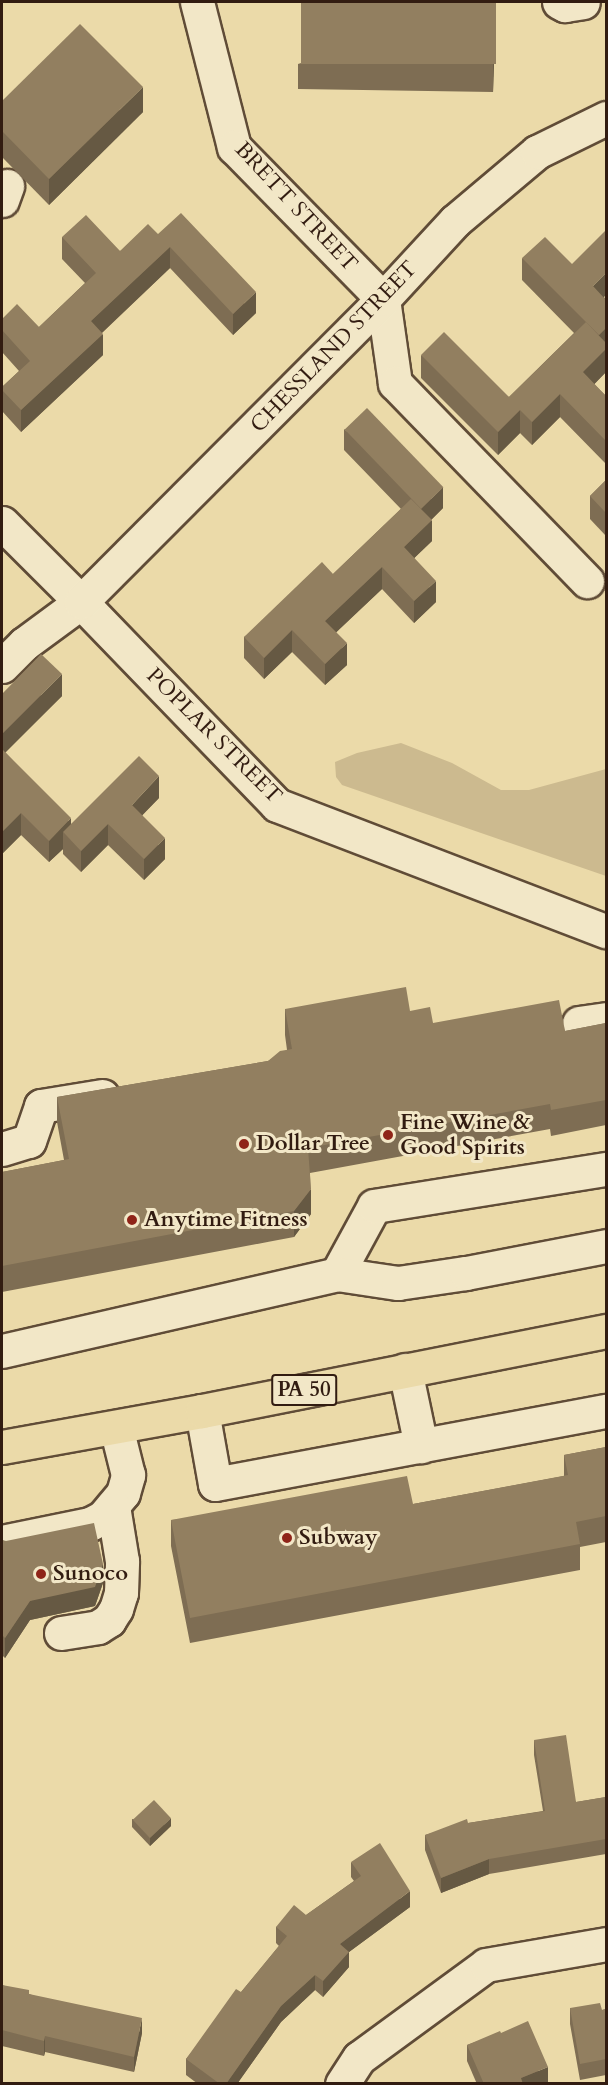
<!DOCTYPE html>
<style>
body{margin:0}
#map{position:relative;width:608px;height:2085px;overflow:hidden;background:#ebdaa9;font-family:Cardo,serif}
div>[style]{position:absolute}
.green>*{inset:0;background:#ccba8f}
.roads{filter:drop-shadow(2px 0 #604c37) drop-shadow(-2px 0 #604c37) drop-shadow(0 2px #604c37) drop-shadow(0 -2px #604c37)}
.minor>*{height:33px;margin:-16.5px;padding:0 16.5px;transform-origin:16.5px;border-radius:16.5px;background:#f2e7c7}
.major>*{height:33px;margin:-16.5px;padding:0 16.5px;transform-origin:16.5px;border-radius:16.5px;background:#ebdaa9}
.wall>*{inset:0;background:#7e6d53}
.shaded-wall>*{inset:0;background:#665943}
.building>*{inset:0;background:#927f60;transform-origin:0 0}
.dots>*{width:16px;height:16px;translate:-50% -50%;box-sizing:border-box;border:3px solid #f2e7c7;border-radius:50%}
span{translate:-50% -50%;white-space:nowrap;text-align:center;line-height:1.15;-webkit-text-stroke:6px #f2e7c7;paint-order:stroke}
.shield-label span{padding:2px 4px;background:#f2e7c7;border:2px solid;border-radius:4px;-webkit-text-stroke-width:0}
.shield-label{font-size:21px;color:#321c11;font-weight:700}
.street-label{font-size:22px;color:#321c11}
.poi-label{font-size:22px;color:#321c11;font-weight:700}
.left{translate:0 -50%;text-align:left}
.frame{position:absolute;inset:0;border:3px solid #321c11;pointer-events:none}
</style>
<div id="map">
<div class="green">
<div style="clip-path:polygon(401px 743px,452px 763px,501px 790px,529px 790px,606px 769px,606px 876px,342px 785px,336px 777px,335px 762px,357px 753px)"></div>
</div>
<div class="roads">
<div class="minor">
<div style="left:197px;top:2px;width:150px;rotate:75.7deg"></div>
<div style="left:234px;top:147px;width:213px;rotate:45.6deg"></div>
<div style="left:383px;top:299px;width:85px;rotate:81.9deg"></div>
<div style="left:395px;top:383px;width:276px;rotate:45.9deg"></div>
<div style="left:559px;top:2px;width:7px;rotate:27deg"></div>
<div style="left:565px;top:5px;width:18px;rotate:-9deg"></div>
<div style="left:2px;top:200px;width:15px;rotate:-70deg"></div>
<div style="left:2px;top:523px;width:112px;rotate:45deg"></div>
<div style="left:81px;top:602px;width:282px;rotate:46deg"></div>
<div style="left:277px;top:805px;width:352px;rotate:21deg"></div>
<div style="left:2px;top:666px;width:31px;rotate:-45deg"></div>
<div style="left:24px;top:644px;width:71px;rotate:-36.4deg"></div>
<div style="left:81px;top:602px;width:428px;rotate:-45.1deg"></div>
<div style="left:383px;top:299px;width:106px;rotate:-47.3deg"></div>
<div style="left:455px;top:221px;width:107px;rotate:-40.1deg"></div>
<div style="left:537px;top:152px;width:77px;rotate:-26.2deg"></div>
<div style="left:579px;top:1023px;width:27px;rotate:-8deg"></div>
<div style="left:2px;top:1149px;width:28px;rotate:-17deg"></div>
<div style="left:29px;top:1141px;width:37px;rotate:-71deg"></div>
<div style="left:41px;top:1106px;width:62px;rotate:-9.3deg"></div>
<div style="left:337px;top:1274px;width:77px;rotate:-61.4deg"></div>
<div style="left:374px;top:1206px;width:235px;rotate:-9.1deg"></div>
<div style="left:2px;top:1351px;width:344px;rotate:-12.9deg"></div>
<div style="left:337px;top:1274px;width:62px;rotate:8.4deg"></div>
<div style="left:398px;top:1283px;width:69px;rotate:-8.4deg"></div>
<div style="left:466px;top:1273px;width:143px;rotate:-10.9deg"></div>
<div style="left:405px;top:1370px;width:78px;rotate:78.1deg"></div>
<div style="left:202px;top:1411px;width:74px;rotate:79.9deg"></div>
<div style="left:215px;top:1484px;width:398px;rotate:-10.6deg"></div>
<div style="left:2px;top:1542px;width:90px;rotate:-11.6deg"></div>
<div style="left:90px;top:1524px;width:15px;rotate:-28deg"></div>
<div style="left:103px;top:1517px;width:31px;rotate:-50deg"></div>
<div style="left:123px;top:1493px;width:19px;rotate:-74deg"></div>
<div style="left:128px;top:1475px;width:49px;rotate:-104deg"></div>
<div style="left:61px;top:1633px;width:37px;rotate:-9deg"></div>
<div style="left:98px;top:1627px;width:13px;rotate:-32deg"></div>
<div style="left:109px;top:1620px;width:13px;rotate:-58deg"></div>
<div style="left:116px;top:1609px;width:17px;rotate:-73deg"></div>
<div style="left:121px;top:1593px;width:32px;rotate:-88deg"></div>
<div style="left:122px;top:1561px;width:56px;rotate:-99.3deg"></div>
<div style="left:342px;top:2084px;width:31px;rotate:-57deg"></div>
<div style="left:359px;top:2058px;width:157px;rotate:-36.2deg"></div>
<div style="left:486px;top:1965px;width:122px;rotate:-9.9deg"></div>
</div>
<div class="major">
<div style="left:2px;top:1447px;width:203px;rotate:-10.2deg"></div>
<div style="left:202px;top:1411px;width:412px;rotate:-11.2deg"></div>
</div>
</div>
<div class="wall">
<div style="clip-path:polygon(496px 2px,493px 92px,298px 89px,298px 64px)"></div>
<div style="clip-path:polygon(2px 101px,143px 112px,49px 205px,2px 157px)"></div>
<div style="clip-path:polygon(158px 234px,256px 313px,233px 335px,170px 268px,102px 333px,103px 355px,21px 432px,2px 411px,2px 387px,19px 371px,2px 352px,2px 319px,39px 327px,85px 283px,62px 259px,62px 237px,120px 251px)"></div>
<div style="clip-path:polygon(522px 258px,604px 297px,606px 300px,606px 372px,594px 384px,606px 396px,606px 464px,560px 417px,532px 445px,520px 433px,498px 455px,421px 378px,421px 355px,509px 397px,574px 333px,522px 280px)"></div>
<div style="clip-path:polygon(344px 429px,443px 508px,431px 520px,432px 541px,414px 558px,436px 602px,414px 623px,382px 589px,336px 632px,347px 665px,325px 685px,292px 652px,264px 679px,244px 658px,244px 637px,333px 574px,401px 509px,344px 450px)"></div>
<div style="clip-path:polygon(606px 480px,606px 536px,590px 519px,590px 496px)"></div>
<div style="clip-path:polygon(2px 694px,62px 696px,5px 752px,71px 824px,159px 798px,142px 815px,165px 859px,144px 880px,108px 845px,81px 872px,63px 854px,63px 849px,49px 862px,21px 835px,2px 854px)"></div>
<div style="clip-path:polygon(285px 1009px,410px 1011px,433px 1023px,565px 1031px,606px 1023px,606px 1125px,551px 1136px,550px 1129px,310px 1173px,311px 1214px,294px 1237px,2px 1292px,2px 1172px,64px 1160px,57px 1122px,57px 1097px,268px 1061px,287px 1050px,285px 1035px)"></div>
<div style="clip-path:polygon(606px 1447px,606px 1542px,580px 1547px,580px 1570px,190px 1643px,171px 1546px,171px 1520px,413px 1504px,564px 1476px,564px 1455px)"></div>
<div style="clip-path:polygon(2px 1540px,103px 1583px,95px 1606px,30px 1620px,5px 1658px,2px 1655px)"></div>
<div style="clip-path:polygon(534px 1740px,576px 1802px,606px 1797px,606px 1854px,489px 1874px,441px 1893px,425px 1850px,425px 1835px,468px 1823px,543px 1811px,534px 1755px)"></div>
<div style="clip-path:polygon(132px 1819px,171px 1826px,150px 1846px,132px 1827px)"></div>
<div style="clip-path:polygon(351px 1862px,410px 1907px,349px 1952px,349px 1967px,323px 1997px,315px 1990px,281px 2022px,237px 2084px,198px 2084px,186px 2075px,186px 2059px,279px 1946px,276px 1943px,276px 1927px,306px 1915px,354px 1881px,351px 1877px)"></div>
<div style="clip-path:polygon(2px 1985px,29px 1994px,142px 2033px,134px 2072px,45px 2052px,44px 2056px,2px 2046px)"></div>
<div style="clip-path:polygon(570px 2008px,602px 2010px,606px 2009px,606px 2075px,580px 2080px,570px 2024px)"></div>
<div style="clip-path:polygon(501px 2033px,548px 2082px,545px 2084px,477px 2084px,467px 2061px,467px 2045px)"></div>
</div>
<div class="shaded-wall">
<div style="clip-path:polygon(496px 2px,493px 92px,493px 66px)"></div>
<div style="clip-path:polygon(143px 87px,143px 112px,49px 205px,49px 179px)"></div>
<div style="clip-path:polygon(170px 247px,170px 268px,91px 343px,91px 321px)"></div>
<div style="clip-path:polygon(606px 273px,606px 295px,593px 308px,593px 286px)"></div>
<div style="clip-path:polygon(256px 292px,256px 313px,233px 335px,233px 314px)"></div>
<div style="clip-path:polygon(606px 328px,606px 372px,583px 396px,583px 372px,598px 336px)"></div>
<div style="clip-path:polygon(103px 334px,103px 355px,21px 432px,21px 410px)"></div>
<div style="clip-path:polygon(560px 394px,560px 417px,532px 445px,532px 422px)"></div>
<div style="clip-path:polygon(520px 410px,520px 433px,498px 455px,498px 432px)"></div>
<div style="clip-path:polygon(443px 487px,443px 508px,421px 530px,421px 509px)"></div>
<div style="clip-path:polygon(432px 520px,432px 541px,404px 568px,404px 547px)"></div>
<div style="clip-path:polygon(382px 567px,382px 589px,325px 643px,325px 621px)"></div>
<div style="clip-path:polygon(436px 581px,436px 602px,414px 623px,414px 601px)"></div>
<div style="clip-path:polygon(292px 630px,292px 652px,264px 679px,264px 658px)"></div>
<div style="clip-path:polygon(347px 643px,347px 665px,325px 685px,325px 664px)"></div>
<div style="clip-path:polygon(62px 674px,62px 696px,2px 756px,2px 734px)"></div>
<div style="clip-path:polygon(159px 776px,159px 798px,132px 826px,132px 805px)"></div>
<div style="clip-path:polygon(21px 813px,21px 835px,2px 854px,2px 832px)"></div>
<div style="clip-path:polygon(71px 818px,71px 840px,63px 832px,63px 849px,49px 862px,49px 841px)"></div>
<div style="clip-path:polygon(108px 824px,108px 845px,81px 872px,81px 851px)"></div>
<div style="clip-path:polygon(165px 838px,165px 859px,144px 880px,144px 859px)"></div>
<div style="clip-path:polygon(311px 1189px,311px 1214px,294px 1237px,294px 1211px)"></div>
<div style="clip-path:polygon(103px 1564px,103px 1583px,95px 1606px,30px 1620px,5px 1658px,5px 1638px,30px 1601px)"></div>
<div style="clip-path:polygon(171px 1818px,171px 1826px,150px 1846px,150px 1838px)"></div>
<div style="clip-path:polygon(489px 1859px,489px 1874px,441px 1893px,441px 1878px)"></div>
<div style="clip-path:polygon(410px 1891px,410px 1907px,349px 1952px,349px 1967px,323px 1997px,323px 1981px,340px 1944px)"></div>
<div style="clip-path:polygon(315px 1975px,315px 1990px,281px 2022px,237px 2084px,226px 2084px,281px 2006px)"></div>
<div style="clip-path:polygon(142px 2018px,142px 2033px,134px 2072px,134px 2057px)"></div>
<div style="clip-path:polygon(45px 2036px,45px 2052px,44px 2056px,44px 2041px)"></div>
<div style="clip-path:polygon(548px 2067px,548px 2082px,545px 2084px,521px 2084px,521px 2078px)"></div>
</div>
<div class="building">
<div style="left:301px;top:2px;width:195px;height:62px"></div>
<div style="clip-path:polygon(80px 24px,143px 87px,49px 179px,2px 131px,2px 101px)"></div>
<div style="clip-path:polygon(181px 213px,256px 292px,233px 314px,170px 247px,91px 321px,103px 334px,21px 410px,2px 390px,2px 387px,30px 361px,2px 330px,2px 319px,17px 304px,39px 327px,96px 273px,62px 237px,86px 215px,120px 251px,148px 224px,158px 234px)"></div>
<div style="clip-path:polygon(606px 230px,606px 273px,593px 286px,606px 300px,606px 328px,599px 335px,522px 258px,545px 237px,572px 264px)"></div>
<div style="clip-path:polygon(586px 322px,606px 343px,606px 349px,583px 372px,606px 396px,606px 441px,560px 394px,532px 422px,520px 410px,498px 432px,421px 355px,444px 332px,509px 397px)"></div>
<div style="left:367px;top:408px;width:110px;height:31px;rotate:46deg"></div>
<div style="clip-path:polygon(606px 480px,606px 513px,590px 496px)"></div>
<div style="clip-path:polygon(411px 499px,432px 520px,404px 547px,436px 581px,414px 601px,382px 567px,325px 621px,347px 643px,325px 664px,292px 630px,264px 658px,244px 637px,322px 562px,333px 574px)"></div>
<div style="clip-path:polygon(41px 654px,62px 674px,2px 734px,2px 694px)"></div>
<div style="clip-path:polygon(2px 749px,71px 818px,49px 841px,21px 813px,2px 832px)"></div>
<div style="clip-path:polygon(139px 756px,159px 776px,132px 805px,165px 838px,144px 859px,108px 824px,81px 851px,63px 832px)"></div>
<div style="clip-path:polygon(406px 987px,410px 1011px,430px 1007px,433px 1023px,559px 1000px,565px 1031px,606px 1023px,606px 1100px,551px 1110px,550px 1104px,308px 1148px,311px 1189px,294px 1211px,2px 1266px,2px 1172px,69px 1159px,57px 1097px,268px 1061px,280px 1051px,292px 1049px,285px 1009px)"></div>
<div style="clip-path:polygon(606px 1447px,606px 1516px,576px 1522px,580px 1544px,190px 1618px,171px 1520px,407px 1476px,413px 1504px,568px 1475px,564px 1455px)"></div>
<div style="clip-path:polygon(94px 1523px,103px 1564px,95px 1587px,30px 1601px,5px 1638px,2px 1635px,2px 1540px,6px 1541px)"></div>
<div style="clip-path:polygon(566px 1735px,576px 1802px,606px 1797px,606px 1839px,489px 1859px,441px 1878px,425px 1835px,467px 1819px,468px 1823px,545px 1811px,534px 1740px)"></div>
<div style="left:154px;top:1800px;width:25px;height:29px;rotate:47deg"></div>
<div style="clip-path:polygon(380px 1843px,410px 1891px,340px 1944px,349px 1952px,323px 1981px,315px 1975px,281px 2006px,226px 2084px,220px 2084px,186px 2059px,236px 1989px,241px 1992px,287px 1936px,276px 1927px,294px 1905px,306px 1915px,361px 1876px,351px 1862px)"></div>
<div style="clip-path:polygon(2px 1985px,29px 1990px,29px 1994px,142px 2018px,134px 2057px,45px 2036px,44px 2041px,2px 2030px)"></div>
<div style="clip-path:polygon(600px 2003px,602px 2010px,606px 2009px,606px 2059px,580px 2064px,570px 2008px)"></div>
<div style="clip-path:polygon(528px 2021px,548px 2067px,521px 2078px,523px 2084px,484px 2084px,467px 2045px,500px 2031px,501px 2033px)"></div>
</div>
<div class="dots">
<div style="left:388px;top:1135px;background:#8f2418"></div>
<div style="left:244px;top:1144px;background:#8f2418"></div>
<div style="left:132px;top:1220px;background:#8f2418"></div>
<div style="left:287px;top:1538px;background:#8f2418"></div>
<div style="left:41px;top:1574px;background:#8f2418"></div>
</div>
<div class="shield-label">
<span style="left:304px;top:1390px">PA 50</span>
</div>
<div class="street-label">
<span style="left:296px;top:207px;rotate:47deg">BRETT STREET</span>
<span style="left:334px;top:347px;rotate:-46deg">CHESSLAND STREET</span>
<span style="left:214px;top:736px;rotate:45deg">POPLAR STREET</span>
</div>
<div class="poi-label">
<span class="left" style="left:400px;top:1135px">Fine Wine &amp;<br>Good Spirits</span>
<span class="left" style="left:256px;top:1144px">Dollar Tree</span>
<span class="left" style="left:144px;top:1220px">Anytime Fitness</span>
<span class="left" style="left:299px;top:1538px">Subway</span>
<span class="left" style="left:53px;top:1574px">Sunoco</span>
</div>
<div class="frame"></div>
</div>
